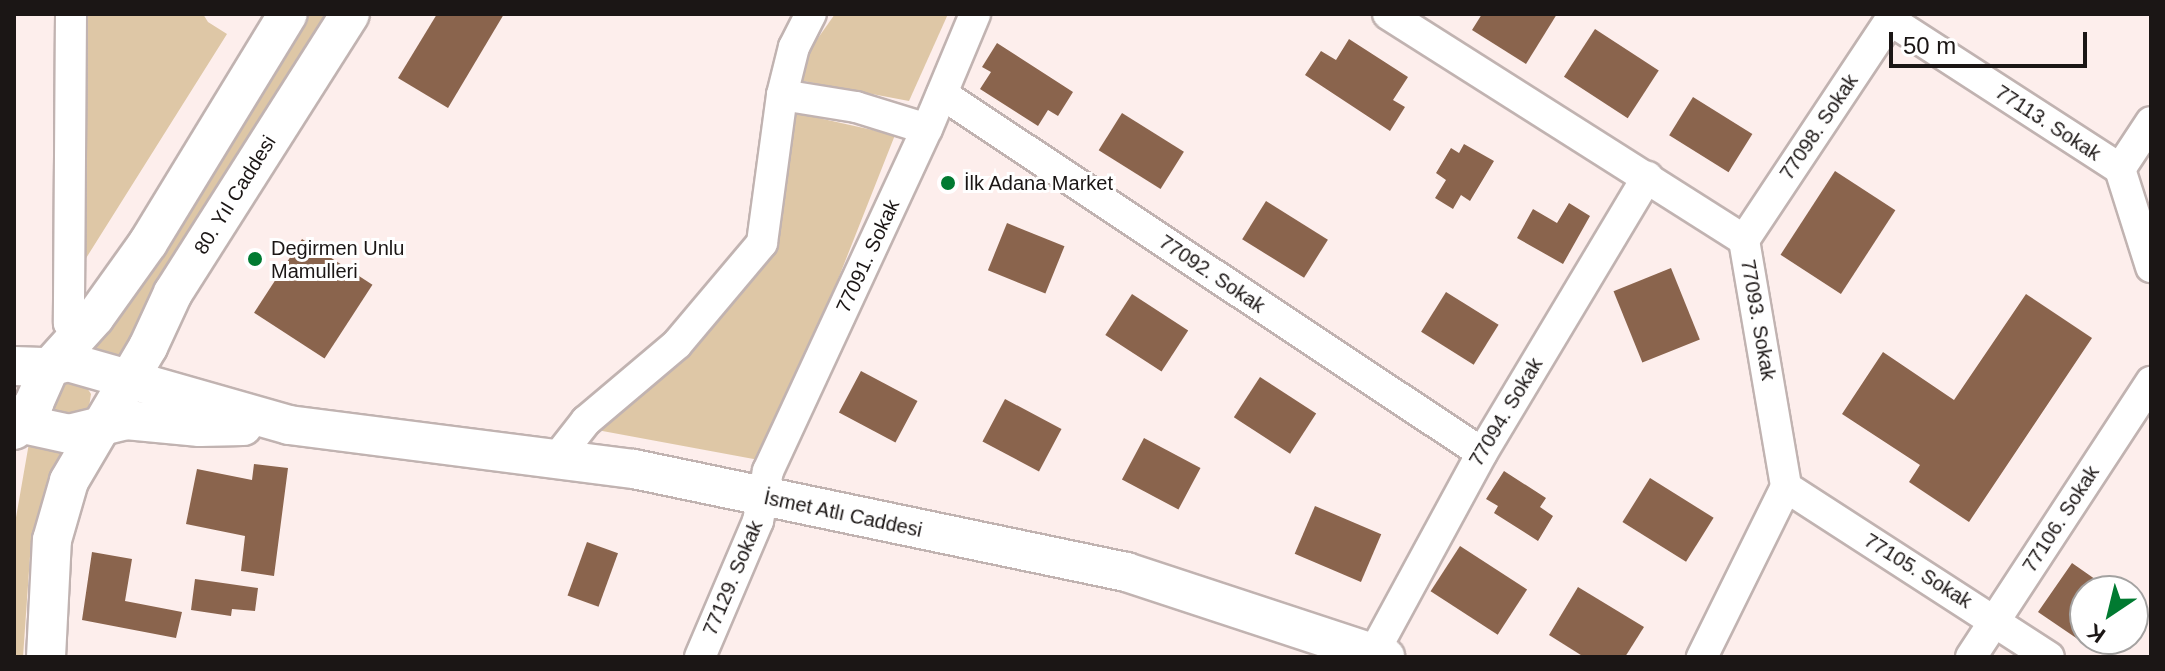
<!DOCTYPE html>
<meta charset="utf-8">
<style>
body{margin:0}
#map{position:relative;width:2165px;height:671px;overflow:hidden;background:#fdeeec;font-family:Helvetica,sans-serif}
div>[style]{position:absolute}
.green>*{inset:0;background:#dec7a6}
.building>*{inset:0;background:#8a644d;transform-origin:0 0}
.roads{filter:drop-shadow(2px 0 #c1b3b1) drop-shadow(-2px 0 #c1b3b1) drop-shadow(0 2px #c1b3b1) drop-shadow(0 -2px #c1b3b1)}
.minor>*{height:30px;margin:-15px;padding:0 15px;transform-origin:15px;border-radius:15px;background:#fff}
.major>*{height:38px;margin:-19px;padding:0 19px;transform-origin:19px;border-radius:19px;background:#fff}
.dots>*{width:22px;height:22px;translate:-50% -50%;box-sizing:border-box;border:4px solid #fff;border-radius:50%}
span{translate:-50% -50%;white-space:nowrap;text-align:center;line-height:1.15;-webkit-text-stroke:6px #fff;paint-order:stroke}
.street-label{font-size:20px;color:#1b1615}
.poi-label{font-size:20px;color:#1b1615}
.left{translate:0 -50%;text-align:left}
.frame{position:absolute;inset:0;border:16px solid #1b1615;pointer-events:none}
.north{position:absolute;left:2069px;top:575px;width:80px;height:80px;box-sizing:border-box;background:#fff;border:2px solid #a4a2a1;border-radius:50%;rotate:215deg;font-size:22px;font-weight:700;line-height:32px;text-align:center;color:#1b1615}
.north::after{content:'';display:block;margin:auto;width:28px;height:36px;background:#017a31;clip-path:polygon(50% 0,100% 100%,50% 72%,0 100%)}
.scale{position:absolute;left:1889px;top:32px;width:198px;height:36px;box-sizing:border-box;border:4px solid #1b1615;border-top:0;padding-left:10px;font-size:24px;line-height:28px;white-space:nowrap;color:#1b1615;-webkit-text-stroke:6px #fff;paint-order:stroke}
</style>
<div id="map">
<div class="green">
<div style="clip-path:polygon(75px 14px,203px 14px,208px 22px,227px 34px,78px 271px)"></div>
<div style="clip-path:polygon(308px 14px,328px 14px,128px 358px,89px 348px,176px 231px)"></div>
<div style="clip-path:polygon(835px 14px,948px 14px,909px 101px,798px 80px,806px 55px)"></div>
<div style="clip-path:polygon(796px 113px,895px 135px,833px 292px,759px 460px,597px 430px,768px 253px,786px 183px)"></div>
<div style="clip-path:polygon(65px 379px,84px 383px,91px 394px,89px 407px,74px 418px,56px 412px,52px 407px)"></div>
<div style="clip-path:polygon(29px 443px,64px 452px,31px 542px,23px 657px,14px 657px,14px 529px)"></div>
</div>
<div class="building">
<div style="clip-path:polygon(437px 14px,504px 14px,448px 108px,398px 78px)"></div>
<div style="clip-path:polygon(1482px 14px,1557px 14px,1526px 64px,1472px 30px)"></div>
<div style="left:1595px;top:29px;width:76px;height:57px;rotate:33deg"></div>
<div style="clip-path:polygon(1349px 39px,1408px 77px,1393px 100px,1405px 107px,1390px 131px,1305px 75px,1321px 51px,1336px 60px)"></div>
<div style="clip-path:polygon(997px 43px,1073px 92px,1058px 116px,1048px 110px,1038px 126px,980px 89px,991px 72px,982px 67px)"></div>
<div style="left:1693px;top:97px;width:70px;height:45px;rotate:32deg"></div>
<div style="left:1122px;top:113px;width:73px;height:44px;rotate:32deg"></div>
<div style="clip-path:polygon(1464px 144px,1494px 161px,1470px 201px,1461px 195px,1453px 209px,1435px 198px,1446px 180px,1436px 173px,1451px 148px,1459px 153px)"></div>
<div style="left:1835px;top:171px;width:72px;height:100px;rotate:33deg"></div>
<div style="left:1266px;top:201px;width:73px;height:45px;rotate:32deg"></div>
<div style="clip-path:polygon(1569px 203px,1590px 216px,1563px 264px,1517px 238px,1533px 209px,1557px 223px)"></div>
<div style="left:1007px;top:223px;width:62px;height:51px;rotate:22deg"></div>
<div style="left:302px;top:239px;width:84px;height:88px;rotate:33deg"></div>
<div style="left:1671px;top:268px;width:77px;height:62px;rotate:68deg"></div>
<div style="left:1446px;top:292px;width:62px;height:47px;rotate:32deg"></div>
<div style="left:1132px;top:294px;width:67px;height:49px;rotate:33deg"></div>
<div style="clip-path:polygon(2026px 294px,2092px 338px,1969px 522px,1909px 482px,1920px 465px,1842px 414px,1883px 352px,1954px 400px)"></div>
<div style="left:861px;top:371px;width:64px;height:47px;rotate:28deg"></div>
<div style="left:1260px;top:377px;width:67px;height:48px;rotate:33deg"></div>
<div style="left:1005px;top:399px;width:64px;height:48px;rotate:28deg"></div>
<div style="left:1144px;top:438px;width:64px;height:47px;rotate:28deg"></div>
<div style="clip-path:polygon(254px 464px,288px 468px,274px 576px,241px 571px,245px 536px,186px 524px,197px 469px,252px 480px)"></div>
<div style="clip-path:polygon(1504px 471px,1546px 498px,1540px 507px,1553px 516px,1538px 541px,1494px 513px,1498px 506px,1486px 499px)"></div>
<div style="left:1650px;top:478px;width:75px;height:52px;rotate:32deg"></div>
<div style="left:1315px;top:506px;width:72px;height:52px;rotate:23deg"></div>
<div style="left:587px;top:542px;width:33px;height:57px;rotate:20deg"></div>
<div style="left:1460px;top:546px;width:80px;height:54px;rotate:33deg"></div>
<div style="clip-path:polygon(92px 552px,132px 559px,125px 601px,182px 612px,176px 638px,82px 620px)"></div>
<div style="clip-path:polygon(2072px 563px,2112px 591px,2085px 591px,2085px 644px,2038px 612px)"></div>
<div style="clip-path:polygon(195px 579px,258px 588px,255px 611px,232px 609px,231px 616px,191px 610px)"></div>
<div style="clip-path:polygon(1578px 587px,1644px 627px,1625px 657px,1584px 657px,1549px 635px)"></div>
</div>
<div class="roads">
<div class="minor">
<div style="left:71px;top:14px;width:309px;rotate:90.4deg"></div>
<div style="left:69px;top:323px;width:16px;rotate:43deg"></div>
<div style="left:1388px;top:14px;width:422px;rotate:32.4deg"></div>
<div style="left:1744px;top:240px;width:251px;rotate:80.3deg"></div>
<div style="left:1786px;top:487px;width:190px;rotate:116.3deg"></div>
<div style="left:1890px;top:20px;width:274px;rotate:32.9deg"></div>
<div style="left:2120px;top:169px;width:103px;rotate:72.4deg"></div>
<div style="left:942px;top:94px;width:648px;rotate:33.62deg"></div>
<div style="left:782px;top:95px;width:75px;rotate:9.2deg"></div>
<div style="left:856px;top:107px;width:74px;rotate:17.2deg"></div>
<div style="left:2120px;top:169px;width:56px;rotate:-56.6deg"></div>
<div style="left:1744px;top:240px;width:271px;rotate:-56.4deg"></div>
<div style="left:557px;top:458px;width:47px;rotate:-51.9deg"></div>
<div style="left:586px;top:421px;width:119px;rotate:-40.2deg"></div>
<div style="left:677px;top:344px;width:132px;rotate:-49.9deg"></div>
<div style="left:762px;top:243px;width:149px;rotate:-82.3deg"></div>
<div style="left:782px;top:95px;width:49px;rotate:-76deg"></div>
<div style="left:794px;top:47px;width:37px;rotate:-63deg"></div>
<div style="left:1786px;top:487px;width:313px;rotate:32.9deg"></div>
<div style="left:1374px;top:652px;width:226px;rotate:-61.5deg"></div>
<div style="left:1482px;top:453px;width:322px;rotate:-59.1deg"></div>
<div style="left:700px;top:657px;width:148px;rotate:-66.9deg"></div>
<div style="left:758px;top:521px;width:51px;rotate:-78.7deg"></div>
<div style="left:768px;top:471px;width:377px;rotate:-65.1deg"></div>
<div style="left:927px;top:129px;width:125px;rotate:-67.3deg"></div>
<div style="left:1971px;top:657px;width:329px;rotate:-56.8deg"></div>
</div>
<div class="major">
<div style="left:14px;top:366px;width:36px;rotate:2deg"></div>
<div style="left:50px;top:367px;width:19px;rotate:-16deg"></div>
<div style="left:68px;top:362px;width:230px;rotate:15.9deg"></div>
<div style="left:289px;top:425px;width:348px;rotate:7.3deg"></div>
<div style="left:634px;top:469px;width:503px;rotate:11.82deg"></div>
<div style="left:1126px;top:572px;width:273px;rotate:18.2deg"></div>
<div style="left:14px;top:422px;width:56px;rotate:12.3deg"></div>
<div style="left:69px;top:434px;width:59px;rotate:-13.8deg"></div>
<div style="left:126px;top:420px;width:74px;rotate:5.4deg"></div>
<div style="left:200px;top:427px;width:43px;rotate:-1.3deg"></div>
<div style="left:14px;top:430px;width:34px;rotate:-53deg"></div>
<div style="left:34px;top:403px;width:39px;rotate:-66deg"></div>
<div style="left:50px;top:367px;width:67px;rotate:-48deg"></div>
<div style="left:95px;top:317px;width:91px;rotate:-54.4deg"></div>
<div style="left:148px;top:243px;width:268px;rotate:-58.6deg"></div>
<div style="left:46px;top:657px;width:117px;rotate:-87.1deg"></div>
<div style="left:52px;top:540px;width:61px;rotate:-73.9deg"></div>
<div style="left:69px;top:481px;width:156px;rotate:-59.5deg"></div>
<div style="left:148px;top:347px;width:60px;rotate:-65.2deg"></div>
<div style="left:173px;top:293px;width:330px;rotate:-57.6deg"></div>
</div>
</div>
<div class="dots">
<div style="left:948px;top:183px;background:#017a31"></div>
<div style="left:255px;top:259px;background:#017a31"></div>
</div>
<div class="street-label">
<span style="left:2048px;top:123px;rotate:33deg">77113. Sokak</span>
<span style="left:1819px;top:127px;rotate:-56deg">77098. Sokak</span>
<span style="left:235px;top:195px;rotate:-58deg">80. Yıl Caddesi</span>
<span style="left:868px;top:256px;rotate:-65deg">77091. Sokak</span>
<span style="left:1212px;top:274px;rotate:34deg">77092. Sokak</span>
<span style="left:1758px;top:320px;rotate:80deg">77093. Sokak</span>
<span style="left:1506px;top:412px;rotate:-59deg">77094. Sokak</span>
<span style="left:843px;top:514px;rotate:12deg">İsmet Atlı Caddesi</span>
<span style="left:2061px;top:519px;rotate:-57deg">77106. Sokak</span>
<span style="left:1918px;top:571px;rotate:32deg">77105. Sokak</span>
<span style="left:733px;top:578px;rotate:-67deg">77129. Sokak</span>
</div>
<div class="poi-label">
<span class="left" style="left:964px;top:183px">İlk Adana Market</span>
<span class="left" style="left:271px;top:260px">Degirmen Unlu<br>Mamulleri</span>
</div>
<div class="frame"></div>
<div class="north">K</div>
<div class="scale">50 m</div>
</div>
